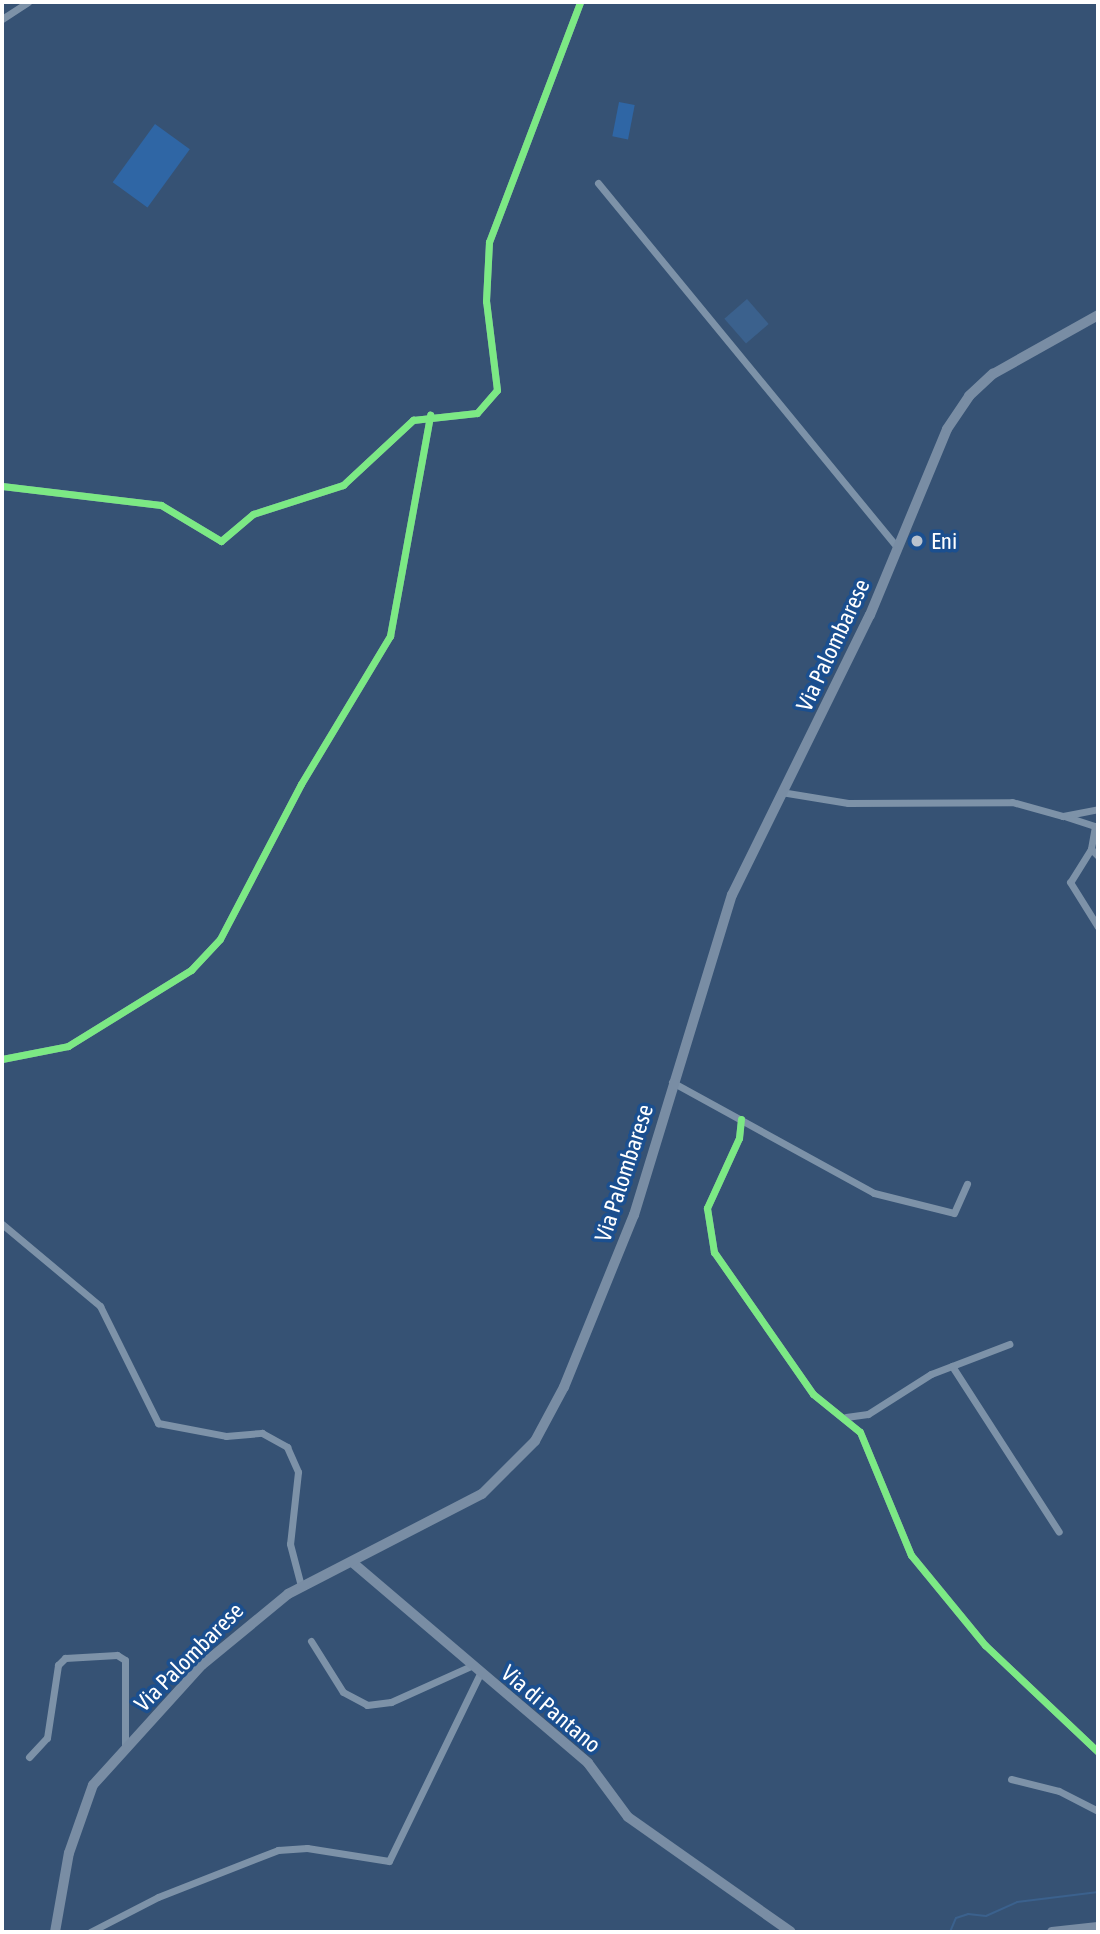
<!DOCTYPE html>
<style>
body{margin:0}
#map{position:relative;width:1100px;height:1934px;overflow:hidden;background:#365274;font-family:"Asap Condensed",sans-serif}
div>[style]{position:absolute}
.green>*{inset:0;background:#2f66a5;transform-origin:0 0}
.water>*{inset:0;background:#3b618d;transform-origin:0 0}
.stream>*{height:2px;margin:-1px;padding:0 1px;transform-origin:1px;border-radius:1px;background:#3b618d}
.street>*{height:7px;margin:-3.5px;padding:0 3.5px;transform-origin:3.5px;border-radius:3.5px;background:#7d92a8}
.secondary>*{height:10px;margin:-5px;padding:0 5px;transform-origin:5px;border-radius:5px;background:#798da4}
.cycleway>*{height:7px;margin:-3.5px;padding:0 3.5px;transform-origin:3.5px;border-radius:3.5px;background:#7ce984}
.dots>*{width:19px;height:19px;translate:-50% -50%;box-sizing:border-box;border:4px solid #1b4f8f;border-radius:50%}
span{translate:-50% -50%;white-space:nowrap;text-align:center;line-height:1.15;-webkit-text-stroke:7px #1b4f8f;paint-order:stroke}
.poi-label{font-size:23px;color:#fff}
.left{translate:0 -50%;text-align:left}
.street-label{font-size:23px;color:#fff}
.frame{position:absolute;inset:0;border:4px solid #fff;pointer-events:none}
</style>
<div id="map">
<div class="green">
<div style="left:619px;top:102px;width:16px;height:35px;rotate:11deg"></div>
<div style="left:155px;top:124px;width:43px;height:72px;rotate:36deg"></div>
</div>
<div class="water">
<div style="left:747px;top:299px;width:33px;height:30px;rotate:49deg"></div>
</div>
<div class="stream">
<div style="left:950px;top:1932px;width:15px;rotate:-67deg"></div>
<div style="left:956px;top:1918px;width:13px;rotate:-18deg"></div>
<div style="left:968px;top:1914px;width:18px;rotate:6deg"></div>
<div style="left:986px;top:1916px;width:34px;rotate:-24deg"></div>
<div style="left:1017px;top:1902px;width:82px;rotate:-7deg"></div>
</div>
<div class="street">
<div style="left:2px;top:19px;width:31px;rotate:-33deg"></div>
<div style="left:598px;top:183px;width:472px;rotate:50.6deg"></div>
<div style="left:2px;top:486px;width:160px;rotate:6.8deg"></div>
<div style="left:161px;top:505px;width:70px;rotate:31deg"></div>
<div style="left:221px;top:541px;width:42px;rotate:-40.2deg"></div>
<div style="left:253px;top:514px;width:95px;rotate:-17.9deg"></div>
<div style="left:343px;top:485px;width:96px;rotate:-42.9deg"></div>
<div style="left:413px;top:420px;width:64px;rotate:-6.2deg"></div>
<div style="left:477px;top:413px;width:30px;rotate:-49deg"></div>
<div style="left:497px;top:390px;width:90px;rotate:-97deg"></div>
<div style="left:486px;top:301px;width:59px;rotate:-87.1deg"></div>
<div style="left:489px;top:242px;width:257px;rotate:-69.2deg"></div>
<div style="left:781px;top:792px;width:68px;rotate:9.3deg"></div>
<div style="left:848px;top:803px;width:164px;rotate:-0.3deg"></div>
<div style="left:1012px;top:802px;width:53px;rotate:15.4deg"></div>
<div style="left:1063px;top:816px;width:36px;rotate:-11deg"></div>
<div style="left:1067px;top:817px;width:29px;rotate:18deg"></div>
<div style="left:1095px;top:826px;width:23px;rotate:100deg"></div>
<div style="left:1091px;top:849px;width:10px;rotate:45deg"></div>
<div style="left:1091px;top:849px;width:39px;rotate:122deg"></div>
<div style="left:1070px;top:882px;width:53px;rotate:58.1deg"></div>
<div style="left:2px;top:1059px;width:67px;rotate:-11.1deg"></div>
<div style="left:68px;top:1046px;width:145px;rotate:-31.7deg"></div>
<div style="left:191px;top:970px;width:42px;rotate:-46.9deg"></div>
<div style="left:220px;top:939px;width:175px;rotate:-62.4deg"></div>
<div style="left:301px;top:784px;width:173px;rotate:-59deg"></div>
<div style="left:390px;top:636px;width:225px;rotate:-79.7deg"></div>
<div style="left:672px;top:1082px;width:230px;rotate:28.8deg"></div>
<div style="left:874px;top:1193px;width:82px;rotate:14deg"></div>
<div style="left:954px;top:1213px;width:32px;rotate:-66deg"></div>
<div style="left:741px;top:1119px;width:19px;rotate:96deg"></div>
<div style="left:739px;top:1138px;width:77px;rotate:114.6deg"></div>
<div style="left:707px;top:1208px;width:45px;rotate:81deg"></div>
<div style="left:714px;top:1252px;width:173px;rotate:55.1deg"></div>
<div style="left:813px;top:1394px;width:60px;rotate:39deg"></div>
<div style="left:860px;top:1432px;width:133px;rotate:67.5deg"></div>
<div style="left:911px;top:1555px;width:117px;rotate:50.6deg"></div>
<div style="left:985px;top:1645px;width:156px;rotate:43.4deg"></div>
<div style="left:2px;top:1224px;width:128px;rotate:39.9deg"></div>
<div style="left:100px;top:1306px;width:131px;rotate:63.6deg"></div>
<div style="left:158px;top:1423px;width:69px;rotate:10.8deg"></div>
<div style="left:226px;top:1436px;width:36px;rotate:-5deg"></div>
<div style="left:262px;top:1433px;width:29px;rotate:29deg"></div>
<div style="left:287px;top:1447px;width:27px;rotate:66deg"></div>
<div style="left:298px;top:1472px;width:72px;rotate:96.3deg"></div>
<div style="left:290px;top:1544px;width:43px;rotate:75.3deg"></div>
<div style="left:952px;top:1366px;width:197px;rotate:57.2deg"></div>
<div style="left:846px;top:1417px;width:22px;rotate:-8deg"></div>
<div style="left:868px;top:1414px;width:75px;rotate:-32.4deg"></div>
<div style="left:931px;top:1374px;width:84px;rotate:-21deg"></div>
<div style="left:311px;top:1641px;width:60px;rotate:57.9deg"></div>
<div style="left:343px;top:1692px;width:27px;rotate:28deg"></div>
<div style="left:367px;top:1705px;width:24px;rotate:-7deg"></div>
<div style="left:391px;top:1702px;width:88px;rotate:-24.2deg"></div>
<div style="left:29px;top:1757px;width:26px;rotate:-47deg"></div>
<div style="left:47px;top:1738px;width:74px;rotate:-81.4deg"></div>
<div style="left:58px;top:1665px;width:10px;rotate:-45deg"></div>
<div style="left:65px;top:1658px;width:52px;rotate:-3.3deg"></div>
<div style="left:117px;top:1655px;width:9px;rotate:32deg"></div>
<div style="left:125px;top:1660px;width:88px;rotate:90deg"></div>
<div style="left:1011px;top:1779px;width:49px;rotate:14deg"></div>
<div style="left:1059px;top:1791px;width:44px;rotate:27.1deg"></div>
<div style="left:90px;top:1932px;width:76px;rotate:-27.2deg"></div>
<div style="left:158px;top:1897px;width:129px;rotate:-21.4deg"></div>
<div style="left:278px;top:1850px;width:29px;rotate:-4deg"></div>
<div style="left:307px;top:1848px;width:83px;rotate:9deg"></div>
<div style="left:389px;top:1861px;width:208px;rotate:-64.1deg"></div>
</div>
<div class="secondary">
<div style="left:352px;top:1562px;width:310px;rotate:40.4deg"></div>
<div style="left:588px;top:1763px;width:67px;rotate:53.5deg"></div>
<div style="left:628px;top:1817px;width:199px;rotate:35.2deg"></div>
<div style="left:55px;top:1932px;width:80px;rotate:-80deg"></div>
<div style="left:69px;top:1853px;width:72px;rotate:-70.6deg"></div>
<div style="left:93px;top:1785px;width:162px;rotate:-47.8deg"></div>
<div style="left:202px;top:1665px;width:112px;rotate:-39.5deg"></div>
<div style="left:288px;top:1594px;width:218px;rotate:-27.3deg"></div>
<div style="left:482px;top:1494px;width:75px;rotate:-45deg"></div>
<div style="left:535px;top:1441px;width:61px;rotate:-61.8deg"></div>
<div style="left:564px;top:1387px;width:186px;rotate:-67.9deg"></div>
<div style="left:634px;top:1215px;width:335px;rotate:-73deg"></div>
<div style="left:732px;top:895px;width:312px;rotate:-63.8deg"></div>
<div style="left:870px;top:615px;width:201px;rotate:-67.5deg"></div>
<div style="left:947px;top:429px;width:40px;rotate:-56deg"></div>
<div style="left:969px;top:396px;width:33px;rotate:-43deg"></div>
<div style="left:993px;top:374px;width:120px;rotate:-29.3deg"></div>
<div style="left:1052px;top:1932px;width:46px;rotate:-6.2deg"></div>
</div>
<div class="cycleway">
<div style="left:2px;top:486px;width:160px;rotate:6.8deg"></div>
<div style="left:161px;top:505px;width:70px;rotate:31deg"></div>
<div style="left:221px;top:541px;width:42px;rotate:-40.2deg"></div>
<div style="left:253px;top:514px;width:95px;rotate:-17.9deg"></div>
<div style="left:343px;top:485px;width:96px;rotate:-42.9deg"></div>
<div style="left:413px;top:420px;width:64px;rotate:-6.2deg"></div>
<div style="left:477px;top:413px;width:30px;rotate:-49deg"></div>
<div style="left:497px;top:390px;width:90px;rotate:-97deg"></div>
<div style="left:486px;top:301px;width:59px;rotate:-87.1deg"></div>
<div style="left:489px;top:242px;width:257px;rotate:-69.2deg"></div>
<div style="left:2px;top:1059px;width:67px;rotate:-11.1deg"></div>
<div style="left:68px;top:1046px;width:145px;rotate:-31.7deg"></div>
<div style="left:191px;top:970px;width:42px;rotate:-46.9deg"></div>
<div style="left:220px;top:939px;width:175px;rotate:-62.4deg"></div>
<div style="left:301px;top:784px;width:173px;rotate:-59deg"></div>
<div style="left:390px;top:636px;width:225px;rotate:-79.7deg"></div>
<div style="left:741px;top:1119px;width:19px;rotate:96deg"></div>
<div style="left:739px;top:1138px;width:77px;rotate:114.6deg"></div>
<div style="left:707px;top:1208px;width:45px;rotate:81deg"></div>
<div style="left:714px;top:1252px;width:173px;rotate:55.1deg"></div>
<div style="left:813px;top:1394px;width:60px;rotate:39deg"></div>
<div style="left:860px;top:1432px;width:133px;rotate:67.5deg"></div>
<div style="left:911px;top:1555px;width:117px;rotate:50.6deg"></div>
<div style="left:985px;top:1645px;width:156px;rotate:43.4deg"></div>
</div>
<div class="dots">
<div style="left:917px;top:541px;background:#b9c2ce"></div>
</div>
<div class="poi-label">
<span class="left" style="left:931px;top:541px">Eni</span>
</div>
<div class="street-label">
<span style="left:833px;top:645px;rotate:-65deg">Via Palombarese</span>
<span style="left:624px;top:1173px;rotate:-72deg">Via Palombarese</span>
<span style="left:189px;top:1657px;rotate:-45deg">Via Palombarese</span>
<span style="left:551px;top:1709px;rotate:40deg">Via di Pantano</span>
</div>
<div class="frame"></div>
</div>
